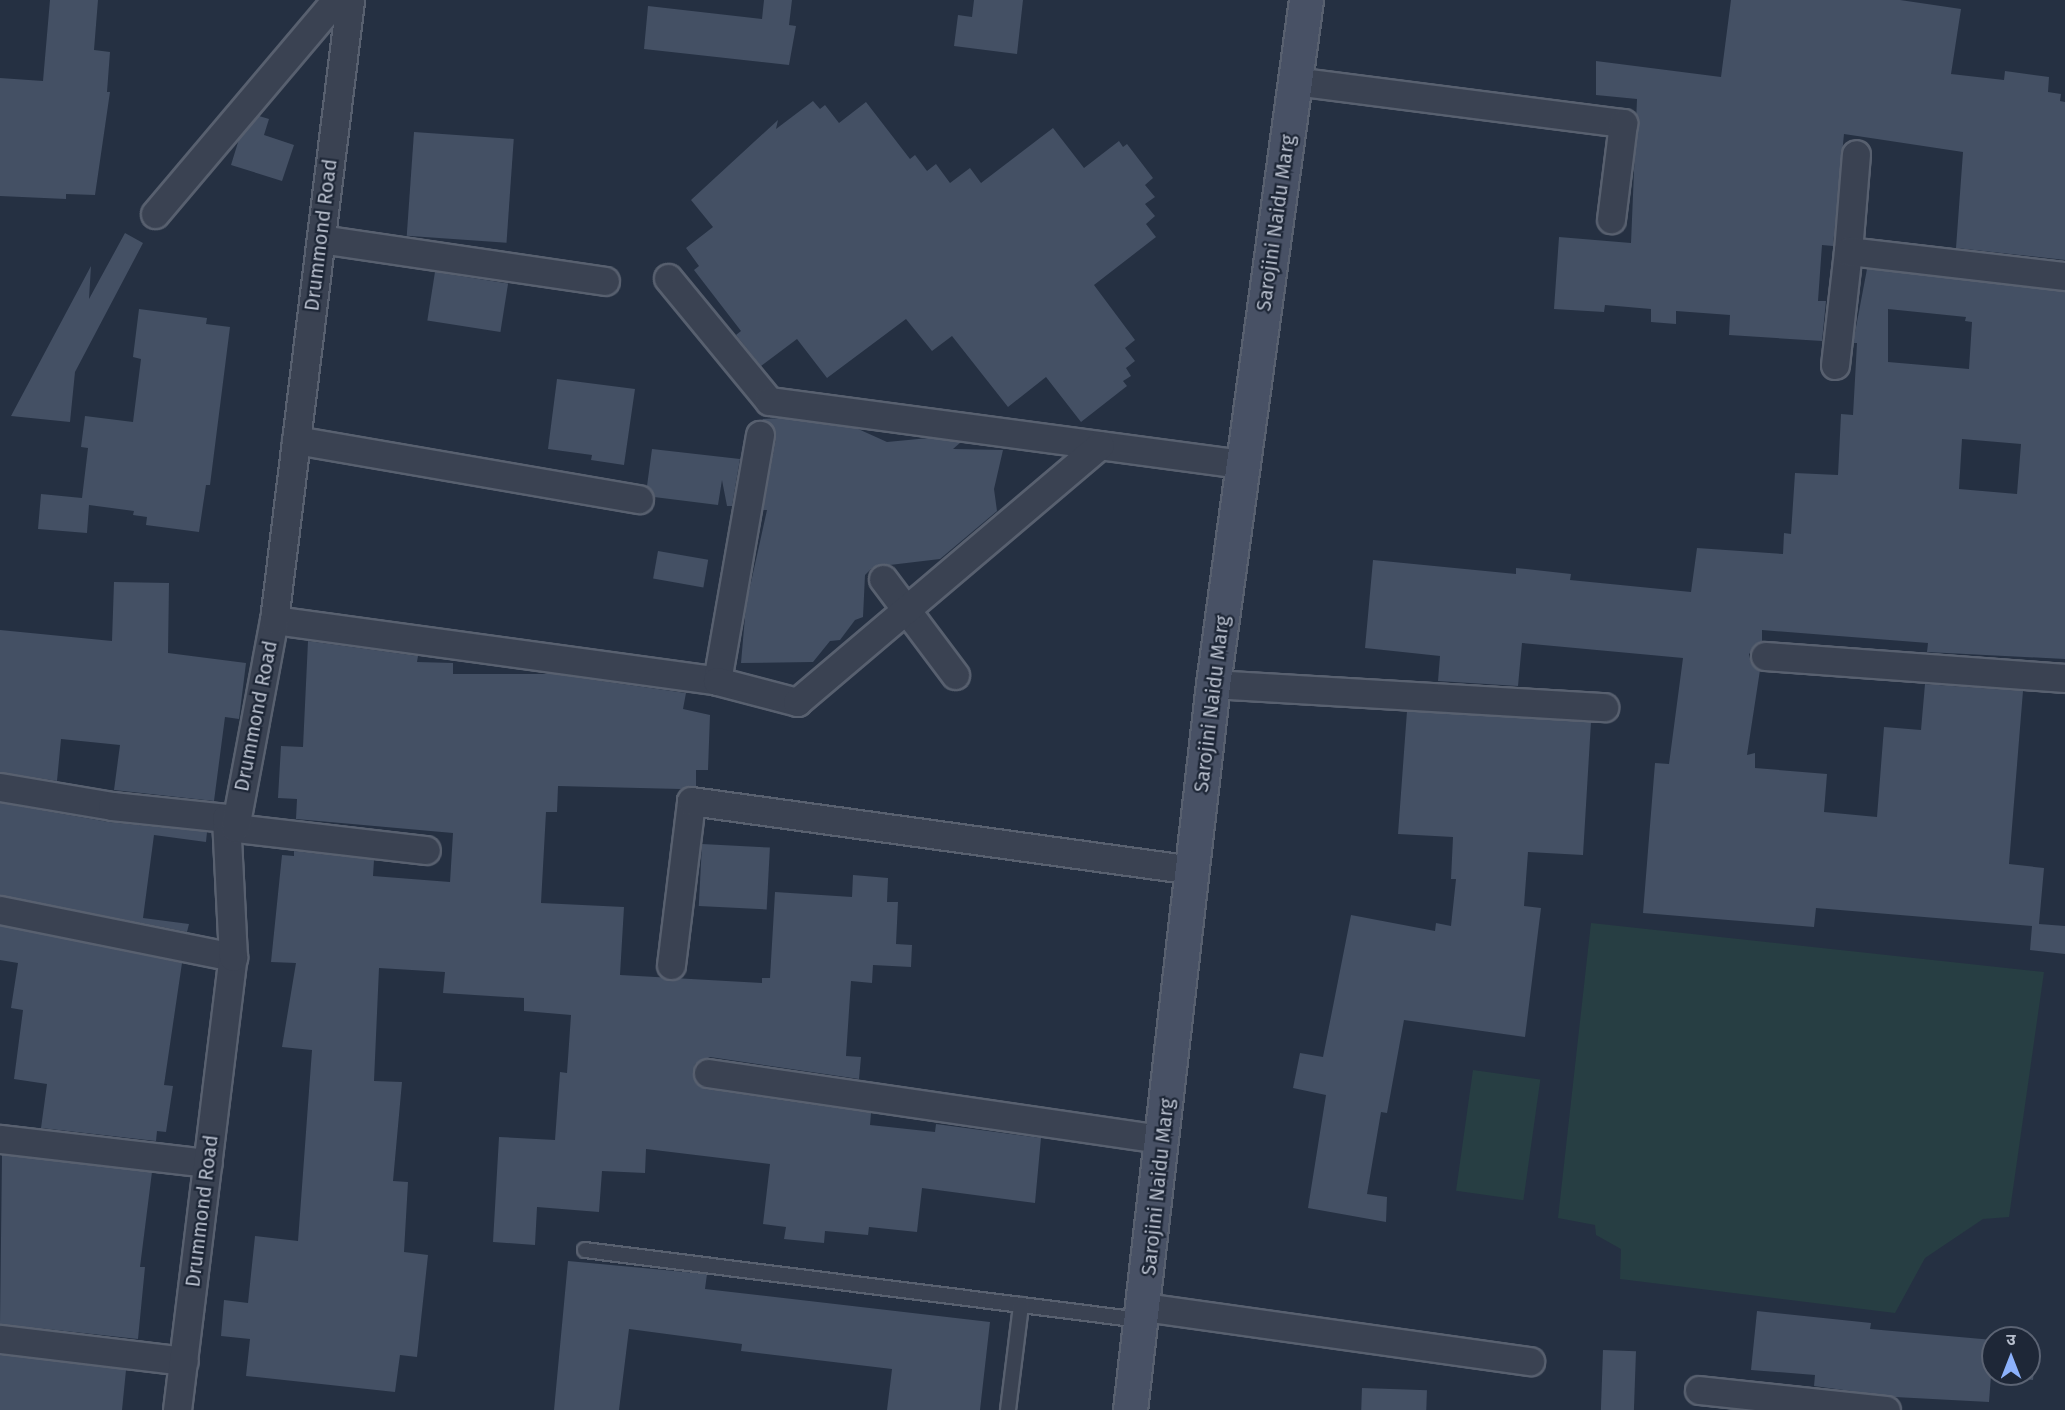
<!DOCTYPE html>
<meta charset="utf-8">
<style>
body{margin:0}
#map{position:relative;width:2065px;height:1410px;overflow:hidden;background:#253042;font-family:"Fira Sans","Noto Sans Devanagari",sans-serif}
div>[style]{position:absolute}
.green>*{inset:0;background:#273e43;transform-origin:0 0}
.building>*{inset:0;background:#445064;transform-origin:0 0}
.roads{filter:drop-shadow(2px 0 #58606f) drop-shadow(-2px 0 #58606f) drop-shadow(0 2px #58606f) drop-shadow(0 -2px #58606f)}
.lane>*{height:14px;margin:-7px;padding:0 7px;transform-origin:7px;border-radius:7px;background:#3a4252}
.street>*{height:27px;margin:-13.5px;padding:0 13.5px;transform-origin:13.5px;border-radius:13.5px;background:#3a4252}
.secondary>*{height:33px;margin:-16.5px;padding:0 16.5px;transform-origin:16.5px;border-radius:16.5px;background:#485165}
span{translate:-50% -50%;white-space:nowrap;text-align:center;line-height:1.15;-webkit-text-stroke:4.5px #1e2737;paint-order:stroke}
.street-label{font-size:20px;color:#b7becc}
.north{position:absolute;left:1981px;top:1326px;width:60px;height:60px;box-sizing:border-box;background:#1e2737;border:2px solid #5b6373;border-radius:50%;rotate:0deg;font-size:16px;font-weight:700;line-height:24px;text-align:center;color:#b7becc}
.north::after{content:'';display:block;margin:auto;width:21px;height:27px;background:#8cb1fb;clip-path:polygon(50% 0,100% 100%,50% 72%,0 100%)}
</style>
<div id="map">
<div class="green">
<div style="clip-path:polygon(1591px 923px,2044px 972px,2009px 1217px,1983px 1219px,1925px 1258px,1895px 1313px,1620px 1279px,1621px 1249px,1596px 1235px,1595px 1225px,1558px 1218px)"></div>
<div style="left:1473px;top:1070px;width:68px;height:122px;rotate:8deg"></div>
</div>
<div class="building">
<div style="clip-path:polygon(50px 0,98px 0,94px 50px,110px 52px,107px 92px,110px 92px,95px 195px,66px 194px,66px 199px,0 196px,0 78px,43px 81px)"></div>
<div style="clip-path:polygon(764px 0,792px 0,789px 25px,796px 26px,789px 65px,644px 49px,648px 6px,762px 19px)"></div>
<div style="clip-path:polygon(974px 0,1023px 0,1017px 54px,954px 46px,958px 15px,972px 17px)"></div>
<div style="clip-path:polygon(1731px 0,1900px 0,1961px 9px,1951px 74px,2004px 80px,2005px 71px,2049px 77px,2048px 92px,2061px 94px,2060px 101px,2065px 102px,2065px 260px,1956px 248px,1963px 152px,1844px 134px,1833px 246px,1822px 245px,1818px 301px,1826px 301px,1822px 341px,1729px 335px,1730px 315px,1676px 311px,1676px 324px,1651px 322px,1651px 309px,1605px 305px,1604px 312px,1554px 309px,1559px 237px,1631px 243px,1637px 99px,1596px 95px,1596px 61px,1721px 77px)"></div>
<div style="clip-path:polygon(813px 101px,820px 109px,825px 105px,839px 123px,866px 102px,910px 159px,915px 155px,927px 171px,936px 164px,950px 183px,970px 168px,981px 183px,1053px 128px,1084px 168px,1119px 141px,1123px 147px,1127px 144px,1153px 178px,1145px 185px,1155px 197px,1145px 204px,1155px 216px,1146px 224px,1156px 237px,1094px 285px,1135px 340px,1125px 348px,1135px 361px,1126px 368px,1131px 376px,1123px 381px,1127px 386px,1081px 422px,1046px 377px,1008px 407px,952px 336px,932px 351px,906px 319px,827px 378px,797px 339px,761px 366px,736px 335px,741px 331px,694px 270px,699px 266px,686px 248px,713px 227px,691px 200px,778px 120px,776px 129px)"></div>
<div style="clip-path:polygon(259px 116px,269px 119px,264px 135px,294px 145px,282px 181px,231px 165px,239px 139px)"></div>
<div style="left:414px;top:132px;width:100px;height:104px;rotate:4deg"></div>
<div style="clip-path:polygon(125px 233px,143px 243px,75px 372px,70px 422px,11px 416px,91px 266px,89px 299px)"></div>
<div style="clip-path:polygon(evenodd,1867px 269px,2065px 291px,2065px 659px,1927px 652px,1928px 643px,1762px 630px,1762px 641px,1749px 654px,1751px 663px,1760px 670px,1747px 755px,1755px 753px,1755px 768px,1827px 774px,1824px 812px,1877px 817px,1884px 727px,1921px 730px,1925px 684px,2023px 691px,2009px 864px,2044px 868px,2039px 924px,2065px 926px,2065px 954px,2030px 950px,2032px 926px,1816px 908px,1814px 927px,1643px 913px,1655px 763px,1669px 764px,1683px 658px,1522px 643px,1518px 686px,1438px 681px,1440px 656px,1365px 648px,1373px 560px,1516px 574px,1516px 568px,1571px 574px,1570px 580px,1691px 592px,1697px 548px,1783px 554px,1784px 533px,1791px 534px,1795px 473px,1838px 475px,1841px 414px,1853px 415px,1857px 343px,1853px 343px,1867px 269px,1888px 309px,1966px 317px,1965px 321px,1972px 322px,1969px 369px,1888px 362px,1888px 309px,1867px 269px,1962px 439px,2021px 444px,2017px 494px,1959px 489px,1962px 439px)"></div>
<div style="left:435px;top:272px;width:74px;height:49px;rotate:9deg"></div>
<div style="clip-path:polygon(139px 309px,207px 318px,206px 324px,230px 327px,210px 485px,206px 485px,199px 532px,146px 525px,147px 517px,133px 515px,134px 511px,89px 505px,87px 533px,38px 529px,41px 494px,82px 498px,88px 448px,81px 447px,85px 416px,133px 422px,141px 359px,133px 357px)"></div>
<div style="clip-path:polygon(557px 379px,635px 389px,624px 465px,591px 460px,592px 455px,548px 449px)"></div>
<div style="clip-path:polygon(781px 418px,856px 428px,887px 442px,929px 438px,961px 442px,953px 449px,1003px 450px,994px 489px,997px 511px,940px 559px,873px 567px,865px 575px,863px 617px,855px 620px,840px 640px,830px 641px,813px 662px,741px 663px,746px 605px,767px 510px,763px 510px,776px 438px,775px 429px,762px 419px)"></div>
<div style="clip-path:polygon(652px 449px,740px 459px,732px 506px,727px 506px,722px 480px,718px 505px,654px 497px,647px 486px)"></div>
<div style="left:658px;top:551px;width:51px;height:28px;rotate:10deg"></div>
<div style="clip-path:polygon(114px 582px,169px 583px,168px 653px,246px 663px,239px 719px,225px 717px,214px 801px,114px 790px,120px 745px,61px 739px,57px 781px,0 772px,0 630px,112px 641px)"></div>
<div style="clip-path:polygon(308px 641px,418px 656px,417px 662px,453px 663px,453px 674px,552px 674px,686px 693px,683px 709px,710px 715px,708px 770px,696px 770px,696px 786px,681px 789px,558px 786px,557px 812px,546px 812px,541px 903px,624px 907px,620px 975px,762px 983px,762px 978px,770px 978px,775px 892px,852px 897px,853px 875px,888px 878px,887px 902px,898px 902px,896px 944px,912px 945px,911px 967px,873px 965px,872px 983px,851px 981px,846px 1056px,861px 1057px,859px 1079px,710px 1057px,695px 1064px,694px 1079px,706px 1089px,871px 1113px,870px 1125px,935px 1132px,936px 1124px,1041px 1138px,1035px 1203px,922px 1188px,917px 1232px,869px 1227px,868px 1235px,825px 1231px,824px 1243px,784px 1239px,786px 1227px,763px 1224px,770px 1164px,646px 1149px,645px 1173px,602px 1171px,599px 1212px,537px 1207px,535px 1245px,493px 1242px,499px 1137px,555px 1140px,560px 1072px,567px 1073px,571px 1015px,524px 1011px,524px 998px,443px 993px,445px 972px,379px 968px,374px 1081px,402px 1082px,393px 1181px,408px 1182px,404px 1252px,428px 1255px,417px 1357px,400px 1355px,395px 1392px,246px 1376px,250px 1339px,221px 1336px,224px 1300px,248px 1303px,255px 1236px,298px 1241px,312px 1050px,282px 1047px,296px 963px,271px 962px,282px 855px,294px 856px,294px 851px,374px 860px,373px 876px,450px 882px,453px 833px,296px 819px,297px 799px,278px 798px,281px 746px,303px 747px)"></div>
<div style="clip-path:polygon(1407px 711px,1591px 722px,1583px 855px,1528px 852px,1524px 906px,1541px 908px,1525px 1037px,1404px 1020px,1387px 1113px,1381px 1112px,1367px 1194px,1387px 1197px,1386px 1222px,1308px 1208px,1326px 1095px,1293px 1088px,1300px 1053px,1323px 1057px,1351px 915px,1435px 931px,1436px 923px,1451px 926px,1456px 879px,1451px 879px,1453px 837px,1398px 834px)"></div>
<div style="clip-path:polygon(0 803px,109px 822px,207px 832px,206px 842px,154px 835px,143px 918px,189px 924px,187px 932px,0 895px)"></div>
<div style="left:702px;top:844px;width:68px;height:62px;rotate:3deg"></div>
<div style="clip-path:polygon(0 926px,182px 963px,164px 1085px,173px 1086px,166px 1132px,157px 1131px,156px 1141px,41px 1128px,47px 1084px,14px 1079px,23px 1010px,11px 1008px,18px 963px,0 960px)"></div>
<div style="clip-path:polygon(2px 1155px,152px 1172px,140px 1267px,145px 1267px,138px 1339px,0 1324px)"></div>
<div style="clip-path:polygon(568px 1261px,707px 1274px,705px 1289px,990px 1322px,980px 1410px,887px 1410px,892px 1369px,741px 1351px,742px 1344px,629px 1329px,619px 1410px,554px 1410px)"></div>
<div style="clip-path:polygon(1757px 1311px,1871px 1323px,1870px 1329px,1993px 1340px,1993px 1374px,2029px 1374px,2029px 1344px,2037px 1344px,2033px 1380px,1991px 1376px,1989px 1402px,1895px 1397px,1814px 1386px,1815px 1375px,1751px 1370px)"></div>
<div style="left:1603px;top:1350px;width:33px;height:60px;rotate:2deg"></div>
<div style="clip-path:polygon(0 1355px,126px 1370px,122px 1410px,0 1410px)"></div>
<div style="left:1362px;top:1388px;width:65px;height:22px;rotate:2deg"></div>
</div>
<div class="roads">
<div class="lane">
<div style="left:585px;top:1250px;width:560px;rotate:7.18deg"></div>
<div style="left:1008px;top:1410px;width:106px;rotate:-82.9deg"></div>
</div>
<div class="street">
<div style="left:1295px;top:81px;width:331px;rotate:7.3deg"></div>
<div style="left:1623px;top:123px;width:97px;rotate:97.1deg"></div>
<div style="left:155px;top:214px;width:280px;rotate:-49.8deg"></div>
<div style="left:321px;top:239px;width:287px;rotate:8.4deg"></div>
<div style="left:1848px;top:251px;width:97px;rotate:-85.3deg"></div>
<div style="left:668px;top:278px;width:159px;rotate:50.6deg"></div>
<div style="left:769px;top:401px;width:478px;rotate:7.6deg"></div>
<div style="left:1835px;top:365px;width:115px;rotate:-83.5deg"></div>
<div style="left:1848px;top:251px;width:218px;rotate:6.6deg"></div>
<div style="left:296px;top:440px;width:348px;rotate:9.8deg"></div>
<div style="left:883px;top:579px;width:120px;rotate:53.1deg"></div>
<div style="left:274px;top:620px;width:447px;rotate:7.8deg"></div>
<div style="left:717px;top:681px;width:250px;rotate:-80.1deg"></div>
<div style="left:1765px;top:656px;width:301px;rotate:4.2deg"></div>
<div style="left:717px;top:681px;width:83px;rotate:14.7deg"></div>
<div style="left:797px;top:702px;width:397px;rotate:-40.3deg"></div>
<div style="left:1213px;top:684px;width:392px;rotate:3.4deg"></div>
<div style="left:0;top:787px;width:114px;rotate:9.6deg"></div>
<div style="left:112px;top:806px;width:115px;rotate:6deg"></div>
<div style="left:235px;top:828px;width:192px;rotate:6.6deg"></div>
<div style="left:0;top:910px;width:238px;rotate:11.4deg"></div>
<div style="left:671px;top:965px;width:165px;rotate:-83deg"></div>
<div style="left:691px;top:801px;width:507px;rotate:7.83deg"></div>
<div style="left:708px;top:1073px;width:460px;rotate:8.3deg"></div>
<div style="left:0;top:1139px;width:209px;rotate:6.6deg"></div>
<div style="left:1144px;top:1307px;width:390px;rotate:8deg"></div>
<div style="left:0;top:1339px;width:185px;rotate:6.8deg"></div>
<div style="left:1699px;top:1390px;width:188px;rotate:6.1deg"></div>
<div style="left:177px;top:1410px;width:456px;rotate:-83deg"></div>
<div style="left:233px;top:957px;width:139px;rotate:-92.9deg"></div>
<div style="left:226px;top:818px;width:13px;rotate:48deg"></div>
<div style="left:235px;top:828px;width:212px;rotate:-79.4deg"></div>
<div style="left:274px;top:620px;width:625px;rotate:-83.01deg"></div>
</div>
<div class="secondary">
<div style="left:1130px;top:1410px;width:731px;rotate:-83.48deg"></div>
<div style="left:1213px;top:684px;width:690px;rotate:-82.26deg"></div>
</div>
</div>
<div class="street-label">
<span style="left:1276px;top:223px;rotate:-82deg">Sarojini Naidu Marg</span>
<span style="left:321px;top:235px;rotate:-83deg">Drummond Road</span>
<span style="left:1212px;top:704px;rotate:-83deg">Sarojini Naidu Marg</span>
<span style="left:256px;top:716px;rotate:-79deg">Drummond Road</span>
<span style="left:1158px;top:1187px;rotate:-84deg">Sarojini Naidu Marg</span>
<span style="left:202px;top:1211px;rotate:-83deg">Drummond Road</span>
</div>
<div class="north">उ</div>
</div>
